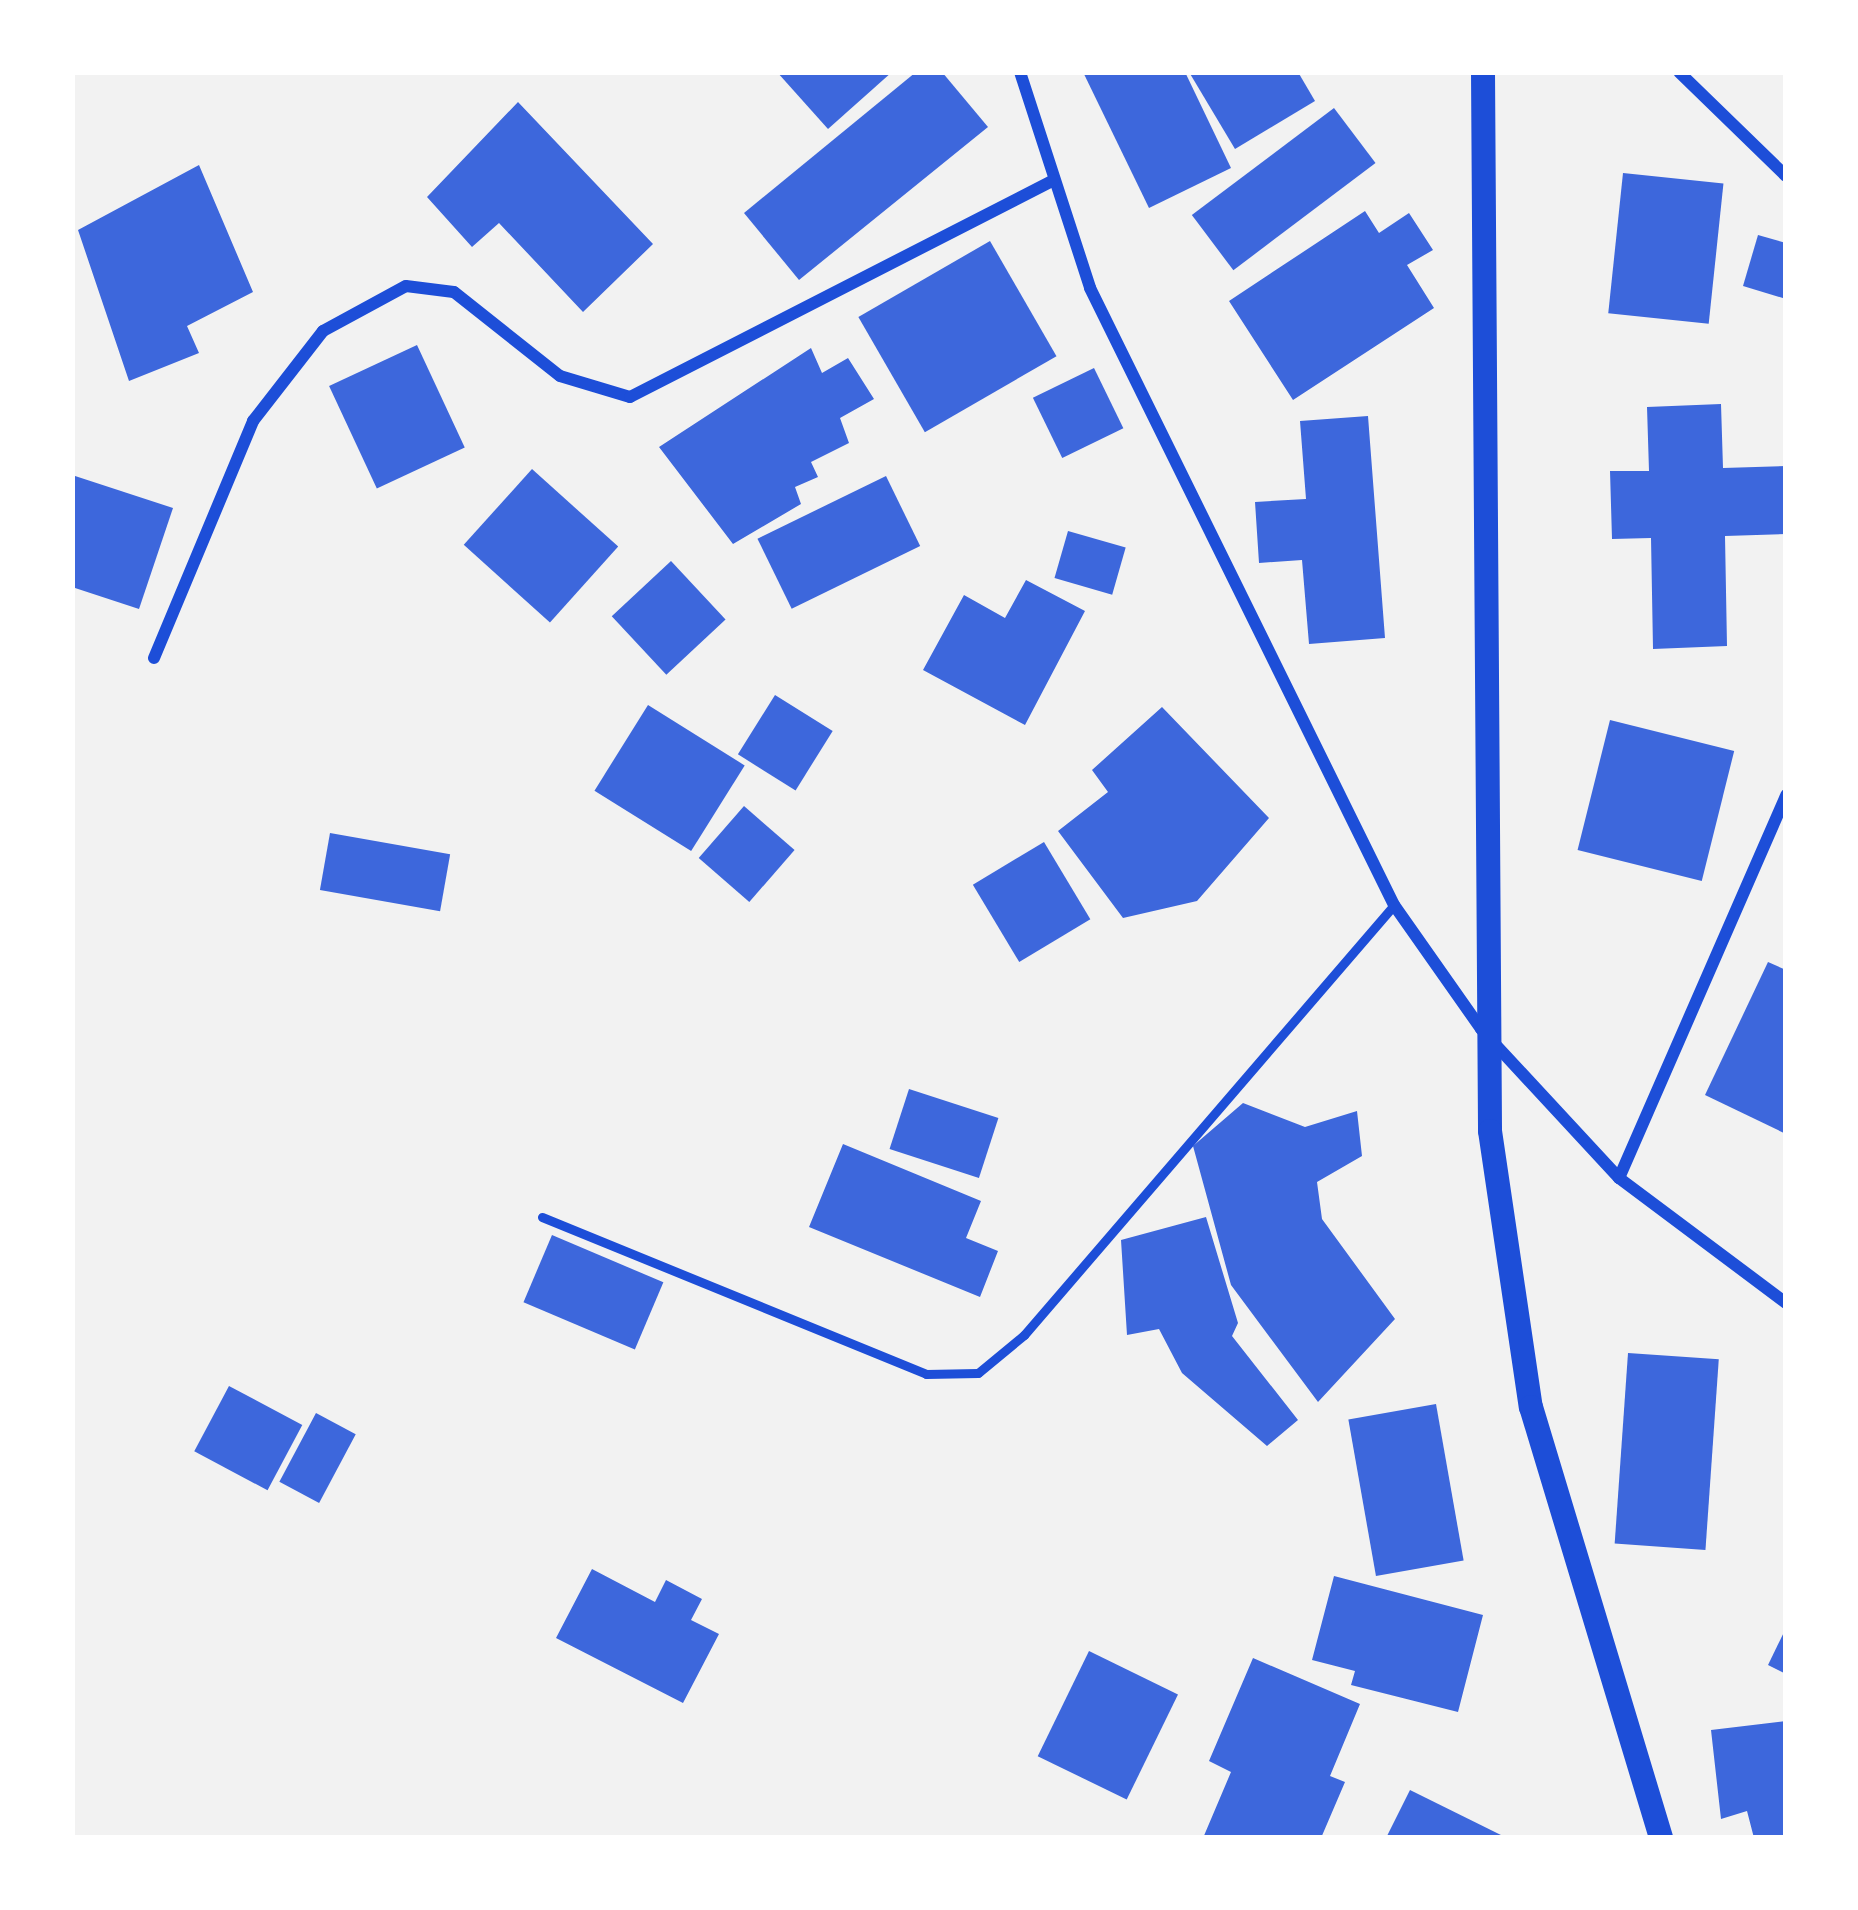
<!DOCTYPE html>
<style>
body{margin:0}
#map{position:relative;width:1858px;height:1910px;overflow:hidden;background:#f2f2f2;font-family:"Golos Text",sans-serif}
div>[style]{position:absolute}
.building>*{inset:0;background:#3d67dc;transform-origin:0 0}
.service>*{height:9px;margin:-4.5px;padding:0 4.5px;transform-origin:4.5px;border-radius:4.5px;background:#1d4ed8}
.minor>*{height:12px;margin:-6px;padding:0 6px;transform-origin:6px;border-radius:6px;background:#1d4ed8}
.secondary>*{height:24px;margin:-12px;padding:0 12px;transform-origin:12px;border-radius:12px;background:#1d4ed8}
span{translate:-50% -50%;white-space:nowrap;text-align:center;line-height:1.15;-webkit-text-stroke:9px #fff;paint-order:stroke}
.frame{position:absolute;inset:0;border:75px solid #fff;pointer-events:none}
</style>
<div id="map">
<div class="building">
<div style="clip-path:polygon(777px 72px,892px 72px,828px 129px)"></div>
<div style="clip-path:polygon(916px 72px,942px 72px,988px 127px,799px 280px,744px 213px)"></div>
<div style="clip-path:polygon(1083px 72px,1185px 72px,1231px 168px,1149px 208px)"></div>
<div style="clip-path:polygon(1189px 72px,1298px 72px,1315px 101px,1235px 149px)"></div>
<div style="clip-path:polygon(518px 102px,653px 244px,583px 312px,499px 223px,472px 247px,427px 197px)"></div>
<div style="left:1334px;top:108px;width:69px;height:178px;rotate:53deg"></div>
<div style="clip-path:polygon(199px 165px,253px 292px,187px 326px,199px 353px,129px 381px,78px 230px)"></div>
<div style="left:1623px;top:173px;width:101px;height:141px;rotate:6deg"></div>
<div style="clip-path:polygon(1365px 211px,1379px 233px,1409px 213px,1433px 250px,1407px 265px,1434px 308px,1293px 400px,1229px 301px)"></div>
<div style="clip-path:polygon(1758px 235px,1786px 243px,1786px 299px,1743px 286px)"></div>
<div style="left:990px;top:241px;width:133px;height:152px;rotate:60deg"></div>
<div style="left:417px;top:345px;width:113px;height:97px;rotate:65deg"></div>
<div style="clip-path:polygon(811px 348px,822px 373px,848px 358px,874px 399px,840px 418px,849px 443px,811px 462px,818px 477px,795px 487px,801px 504px,733px 544px,659px 447px)"></div>
<div style="left:1094px;top:368px;width:67px;height:68px;rotate:64deg"></div>
<div style="clip-path:polygon(1721px 404px,1723px 468px,1786px 466px,1786px 534px,1725px 536px,1727px 646px,1653px 649px,1651px 538px,1612px 539px,1610px 471px,1649px 471px,1647px 407px)"></div>
<div style="clip-path:polygon(1368px 416px,1385px 638px,1309px 644px,1302px 560px,1259px 563px,1255px 502px,1306px 499px,1300px 421px)"></div>
<div style="left:532px;top:469px;width:116px;height:102px;rotate:42deg"></div>
<div style="clip-path:polygon(72px 475px,173px 508px,139px 609px,72px 587px)"></div>
<div style="left:886px;top:476px;width:78px;height:143px;rotate:64deg"></div>
<div style="left:1068px;top:531px;width:60px;height:49px;rotate:16deg"></div>
<div style="left:671px;top:561px;width:80px;height:81px;rotate:47deg"></div>
<div style="clip-path:polygon(1026px 580px,1085px 611px,1025px 725px,923px 670px,964px 595px,1005px 618px)"></div>
<div style="left:775px;top:695px;width:68px;height:70px;rotate:32deg"></div>
<div style="left:648px;top:705px;width:114px;height:101px;rotate:32deg"></div>
<div style="clip-path:polygon(1162px 707px,1269px 818px,1197px 901px,1123px 918px,1058px 831px,1108px 792px,1092px 770px)"></div>
<div style="left:1610px;top:720px;width:128px;height:134px;rotate:14deg"></div>
<div style="left:744px;top:806px;width:67px;height:69px;rotate:41deg"></div>
<div style="left:330px;top:833px;width:122px;height:58px;rotate:10deg"></div>
<div style="left:1044px;top:842px;width:90px;height:83px;rotate:59deg"></div>
<div style="clip-path:polygon(1768px 962px,1786px 970px,1786px 1134px,1705px 1095px)"></div>
<div style="left:909px;top:1089px;width:94px;height:63px;rotate:18deg"></div>
<div style="clip-path:polygon(1243px 1103px,1305px 1127px,1357px 1111px,1362px 1156px,1317px 1182px,1322px 1219px,1395px 1319px,1318px 1402px,1231px 1285px,1193px 1146px)"></div>
<div style="clip-path:polygon(843px 1144px,981px 1201px,966px 1238px,998px 1251px,980px 1297px,809px 1227px)"></div>
<div style="clip-path:polygon(1206px 1217px,1238px 1323px,1232px 1336px,1298px 1420px,1267px 1446px,1182px 1373px,1159px 1329px,1127px 1335px,1121px 1240px)"></div>
<div style="left:552px;top:1235px;width:121px;height:73px;rotate:23deg"></div>
<div style="left:1628px;top:1353px;width:91px;height:191px;rotate:4deg"></div>
<div style="left:229px;top:1386px;width:83px;height:74px;rotate:28deg"></div>
<div style="left:1436px;top:1404px;width:159px;height:89px;rotate:80deg"></div>
<div style="left:316px;top:1413px;width:45px;height:78px;rotate:28deg"></div>
<div style="clip-path:polygon(592px 1569px,655px 1602px,666px 1580px,702px 1599px,691px 1620px,719px 1634px,683px 1703px,556px 1638px)"></div>
<div style="clip-path:polygon(1334px 1576px,1483px 1615px,1458px 1712px,1351px 1685px,1355px 1671px,1312px 1660px)"></div>
<div style="clip-path:polygon(1786px 1628px,1786px 1674px,1768px 1665px)"></div>
<div style="left:1089px;top:1651px;width:99px;height:117px;rotate:26deg"></div>
<div style="clip-path:polygon(1253px 1658px,1360px 1704px,1330px 1776px,1345px 1782px,1321px 1838px,1203px 1838px,1231px 1772px,1209px 1761px)"></div>
<div style="clip-path:polygon(1786px 1721px,1786px 1838px,1754px 1838px,1747px 1811px,1721px 1819px,1711px 1730px)"></div>
<div style="clip-path:polygon(1410px 1790px,1507px 1838px,1386px 1838px)"></div>
</div>
<div class="service">
<div style="left:542px;top:1217px;width:415px;rotate:22.2deg"></div>
<div style="left:926px;top:1374px;width:52px;rotate:-1.1deg"></div>
<div style="left:978px;top:1373px;width:60px;rotate:-39.6deg"></div>
<div style="left:1024px;top:1335px;width:567px;rotate:-49.29deg"></div>
</div>
<div class="minor">
<div style="left:1020px;top:72px;width:227px;rotate:72deg"></div>
<div style="left:1090px;top:288px;width:688px;rotate:63.77deg"></div>
<div style="left:1394px;top:905px;width:151px;rotate:54.9deg"></div>
<div style="left:1481px;top:1029px;width:203px;rotate:47.2deg"></div>
<div style="left:1619px;top:1178px;width:209px;rotate:36.8deg"></div>
<div style="left:1679px;top:72px;width:149px;rotate:44.2deg"></div>
<div style="left:154px;top:658px;width:257px;rotate:-67.3deg"></div>
<div style="left:253px;top:421px;width:114px;rotate:-52.1deg"></div>
<div style="left:323px;top:331px;width:94px;rotate:-28.5deg"></div>
<div style="left:406px;top:286px;width:48px;rotate:7.1deg"></div>
<div style="left:454px;top:292px;width:135px;rotate:38.4deg"></div>
<div style="left:560px;top:376px;width:73px;rotate:16.7deg"></div>
<div style="left:630px;top:397px;width:476px;rotate:-27.1deg"></div>
<div style="left:1619px;top:1178px;width:418px;rotate:-66.4deg"></div>
</div>
<div class="secondary">
<div style="left:1483px;top:72px;width:1059px;rotate:89.62deg"></div>
<div style="left:1490px;top:1131px;width:279px;rotate:81.6deg"></div>
<div style="left:1531px;top:1407px;width:450px;rotate:73.2deg"></div>
</div>
<div class="frame"></div>
</div>
